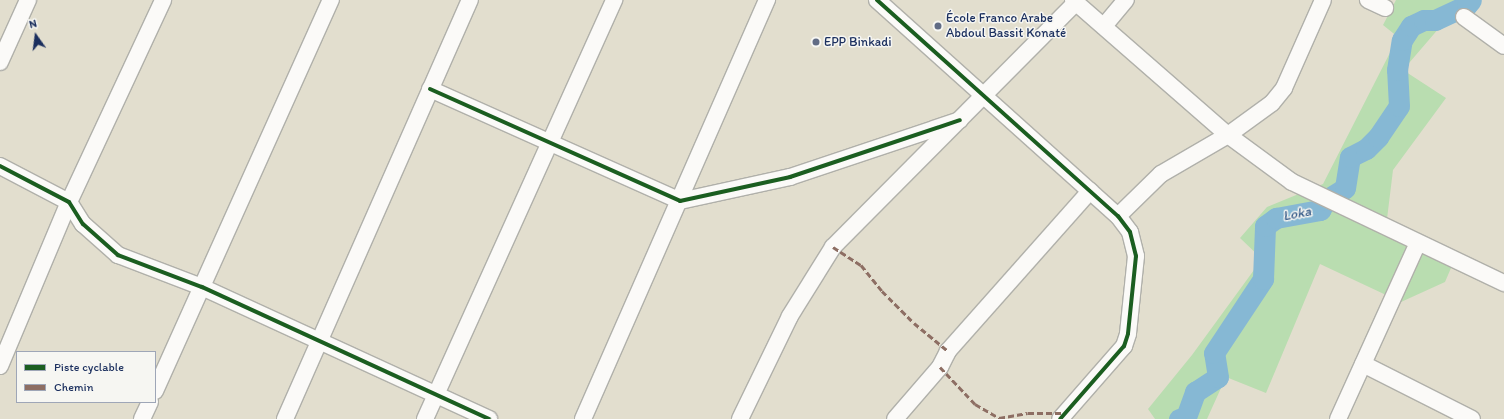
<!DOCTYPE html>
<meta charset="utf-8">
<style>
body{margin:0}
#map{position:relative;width:1504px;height:419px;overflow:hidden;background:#e2dece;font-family:Itim,sans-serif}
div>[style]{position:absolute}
.green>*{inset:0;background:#b9ddb0}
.river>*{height:21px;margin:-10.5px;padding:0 10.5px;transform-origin:10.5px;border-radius:10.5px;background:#86b8d4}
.roads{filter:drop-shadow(1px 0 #b0b0aa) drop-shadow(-1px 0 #b0b0aa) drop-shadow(0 1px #b0b0aa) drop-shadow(0 -1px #b0b0aa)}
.minor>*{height:16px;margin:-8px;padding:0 8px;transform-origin:8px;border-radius:8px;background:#fbfaf8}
.quiet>*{height:3px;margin-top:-1.5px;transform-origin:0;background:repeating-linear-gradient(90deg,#8d6e63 0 6px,transparent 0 9px)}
.cycleway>*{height:4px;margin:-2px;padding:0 2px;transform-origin:2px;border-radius:2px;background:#1b5e20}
.dots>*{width:11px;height:11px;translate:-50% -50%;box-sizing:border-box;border:2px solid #f6f6f2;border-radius:50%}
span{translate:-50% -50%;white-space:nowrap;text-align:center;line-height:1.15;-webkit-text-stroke:3px #f6f6f2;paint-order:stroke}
.poi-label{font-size:13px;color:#1b2f5e}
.left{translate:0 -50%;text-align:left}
.water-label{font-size:14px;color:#335988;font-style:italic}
.legend{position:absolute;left:16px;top:351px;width:140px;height:52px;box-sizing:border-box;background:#f6f6f2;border:1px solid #9ea6b7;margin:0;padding:5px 7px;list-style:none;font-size:12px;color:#1b2f5e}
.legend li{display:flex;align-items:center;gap:8px;height:20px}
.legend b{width:20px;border:1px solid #9ea6b7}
.north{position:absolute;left:16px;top:16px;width:40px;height:40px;-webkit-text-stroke:3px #f6f6f2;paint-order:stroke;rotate:346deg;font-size:11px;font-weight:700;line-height:16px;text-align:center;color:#1b2f5e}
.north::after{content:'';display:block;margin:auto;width:14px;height:18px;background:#1b2f5e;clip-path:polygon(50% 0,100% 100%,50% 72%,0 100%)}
</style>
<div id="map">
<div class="green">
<div style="clip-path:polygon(1396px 0,1467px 0,1452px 13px,1403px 70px,1446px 98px,1393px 170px,1387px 219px,1457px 254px,1445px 282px,1401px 302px,1320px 264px,1266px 393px,1226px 377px,1207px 419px,1155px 419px,1148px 409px,1192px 355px,1262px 259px,1240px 238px,1267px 207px,1323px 184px,1398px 37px,1383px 25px)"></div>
</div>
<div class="river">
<div style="left:1179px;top:419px;width:7px;rotate:-16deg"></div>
<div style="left:1186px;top:417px;width:27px;rotate:-70deg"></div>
<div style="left:1195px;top:392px;width:27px;rotate:-33deg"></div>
<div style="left:1218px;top:377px;width:24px;rotate:-99deg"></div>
<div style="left:1214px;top:353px;width:89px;rotate:-56.5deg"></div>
<div style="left:1263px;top:279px;width:53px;rotate:-87.8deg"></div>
<div style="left:1265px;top:226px;width:14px;rotate:-36deg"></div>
<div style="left:1276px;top:218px;width:45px;rotate:-10.3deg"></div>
<div style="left:1320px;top:210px;width:12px;rotate:-59deg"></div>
<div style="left:1326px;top:200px;width:22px;rotate:-32deg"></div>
<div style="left:1345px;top:188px;width:31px;rotate:-81deg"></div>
<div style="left:1350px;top:157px;width:18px;rotate:-27deg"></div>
<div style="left:1366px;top:149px;width:17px;rotate:-45deg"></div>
<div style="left:1378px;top:137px;width:37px;rotate:-56deg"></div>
<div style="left:1399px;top:106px;width:36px;rotate:-93deg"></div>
<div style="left:1397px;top:70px;width:30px;rotate:-81deg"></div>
<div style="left:1402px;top:40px;width:17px;rotate:-57deg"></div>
<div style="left:1411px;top:26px;width:14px;rotate:-25deg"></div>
<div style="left:1424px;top:20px;width:11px"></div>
<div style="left:1435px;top:20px;width:35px;rotate:-25deg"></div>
<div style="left:1467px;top:5px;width:6px;rotate:-51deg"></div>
</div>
<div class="roads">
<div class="minor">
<div style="left:877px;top:0;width:324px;rotate:41.9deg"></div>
<div style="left:1118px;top:216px;width:20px;rotate:53deg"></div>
<div style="left:1130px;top:232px;width:25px;rotate:76deg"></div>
<div style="left:1136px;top:256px;width:78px;rotate:95.9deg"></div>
<div style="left:1128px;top:334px;width:13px;rotate:108deg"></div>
<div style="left:1124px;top:346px;width:97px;rotate:131.2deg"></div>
<div style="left:1073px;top:0;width:206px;rotate:41.1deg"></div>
<div style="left:1228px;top:135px;width:79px;rotate:36.3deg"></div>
<div style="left:1292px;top:182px;width:235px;rotate:25.5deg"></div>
<div style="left:1368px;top:0;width:19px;rotate:25deg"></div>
<div style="left:1464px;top:17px;width:49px;rotate:35.9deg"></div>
<div style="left:1104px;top:26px;width:34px;rotate:-50deg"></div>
<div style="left:0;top:62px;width:68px;rotate:-65.7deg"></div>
<div style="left:430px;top:89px;width:274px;rotate:24.1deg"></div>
<div style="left:680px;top:201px;width:113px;rotate:-12.3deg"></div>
<div style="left:790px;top:177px;width:179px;rotate:-18.5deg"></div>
<div style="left:0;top:166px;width:78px;rotate:27.6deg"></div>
<div style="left:69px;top:202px;width:26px;rotate:58deg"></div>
<div style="left:83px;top:224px;width:47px;rotate:41.5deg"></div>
<div style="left:118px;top:255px;width:90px;rotate:20.9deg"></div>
<div style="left:202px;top:287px;width:316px;rotate:24.7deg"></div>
<div style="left:1118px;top:216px;width:60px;rotate:-44.3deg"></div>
<div style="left:1161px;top:174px;width:78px;rotate:-30.2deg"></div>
<div style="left:1228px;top:135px;width:54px;rotate:-36deg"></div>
<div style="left:1272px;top:103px;width:19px;rotate:-51deg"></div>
<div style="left:1284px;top:88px;width:96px;rotate:-66.1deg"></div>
<div style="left:1363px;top:364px;width:122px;rotate:26.8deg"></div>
<div style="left:0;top:366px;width:178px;rotate:-67.2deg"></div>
<div style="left:69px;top:202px;width:223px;rotate:-65deg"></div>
<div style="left:155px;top:391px;width:429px;rotate:-65.8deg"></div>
<div style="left:142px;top:419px;width:19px;rotate:-65deg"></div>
<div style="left:285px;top:419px;width:458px;rotate:-66.2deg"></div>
<div style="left:425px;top:419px;width:460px;rotate:-65.7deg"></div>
<div style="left:583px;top:419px;width:458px;rotate:-66.3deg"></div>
<div style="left:740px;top:419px;width:114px;rotate:-64.1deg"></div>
<div style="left:790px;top:316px;width:81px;rotate:-58.1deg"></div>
<div style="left:833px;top:247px;width:345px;rotate:-45.2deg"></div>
<div style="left:895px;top:419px;width:69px;rotate:-49.1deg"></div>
<div style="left:940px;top:367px;width:18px;rotate:-63deg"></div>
<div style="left:948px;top:351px;width:214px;rotate:-48.4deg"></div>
<div style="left:1338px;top:419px;width:193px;rotate:-65.6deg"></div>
</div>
</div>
<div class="quiet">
<div style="left:833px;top:247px;width:33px;rotate:33deg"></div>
<div style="left:861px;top:265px;width:33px;rotate:51deg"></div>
<div style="left:882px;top:291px;width:45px;rotate:45deg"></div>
<div style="left:914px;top:323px;width:44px;rotate:39.5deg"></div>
<div style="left:940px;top:367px;width:51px;rotate:46.6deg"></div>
<div style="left:975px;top:404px;width:28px;rotate:30deg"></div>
<div style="left:999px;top:418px;width:29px;rotate:-10deg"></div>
<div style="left:1028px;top:413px;width:37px"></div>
</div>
<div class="cycleway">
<div style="left:877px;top:0;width:324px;rotate:41.9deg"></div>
<div style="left:1118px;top:216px;width:20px;rotate:53deg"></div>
<div style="left:1130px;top:232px;width:25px;rotate:76deg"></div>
<div style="left:1136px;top:256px;width:78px;rotate:95.9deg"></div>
<div style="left:1128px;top:334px;width:13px;rotate:108deg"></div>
<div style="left:1124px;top:346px;width:97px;rotate:131.2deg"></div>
<div style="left:430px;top:89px;width:274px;rotate:24.1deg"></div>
<div style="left:680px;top:201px;width:113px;rotate:-12.3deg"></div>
<div style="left:790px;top:177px;width:179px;rotate:-18.5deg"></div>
<div style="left:0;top:166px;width:78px;rotate:27.6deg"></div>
<div style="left:69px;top:202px;width:26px;rotate:58deg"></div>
<div style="left:83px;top:224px;width:47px;rotate:41.5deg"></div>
<div style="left:118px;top:255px;width:90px;rotate:20.9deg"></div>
<div style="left:202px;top:287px;width:316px;rotate:24.7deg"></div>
</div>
<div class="dots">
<div style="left:938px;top:26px;background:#616c85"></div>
<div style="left:816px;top:42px;background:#616c85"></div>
</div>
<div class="poi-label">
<span class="left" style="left:946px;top:26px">École Franco Arabe<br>Abdoul Bassit Konaté</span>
<span class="left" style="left:824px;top:42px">EPP Binkadi</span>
</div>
<div class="water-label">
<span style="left:1297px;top:214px;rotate:-11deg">Loka</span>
</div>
<ul class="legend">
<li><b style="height:5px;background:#1b5e20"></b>Piste cyclable</li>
<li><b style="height:5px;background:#8d6e63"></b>Chemin</li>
</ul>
<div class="north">N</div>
</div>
